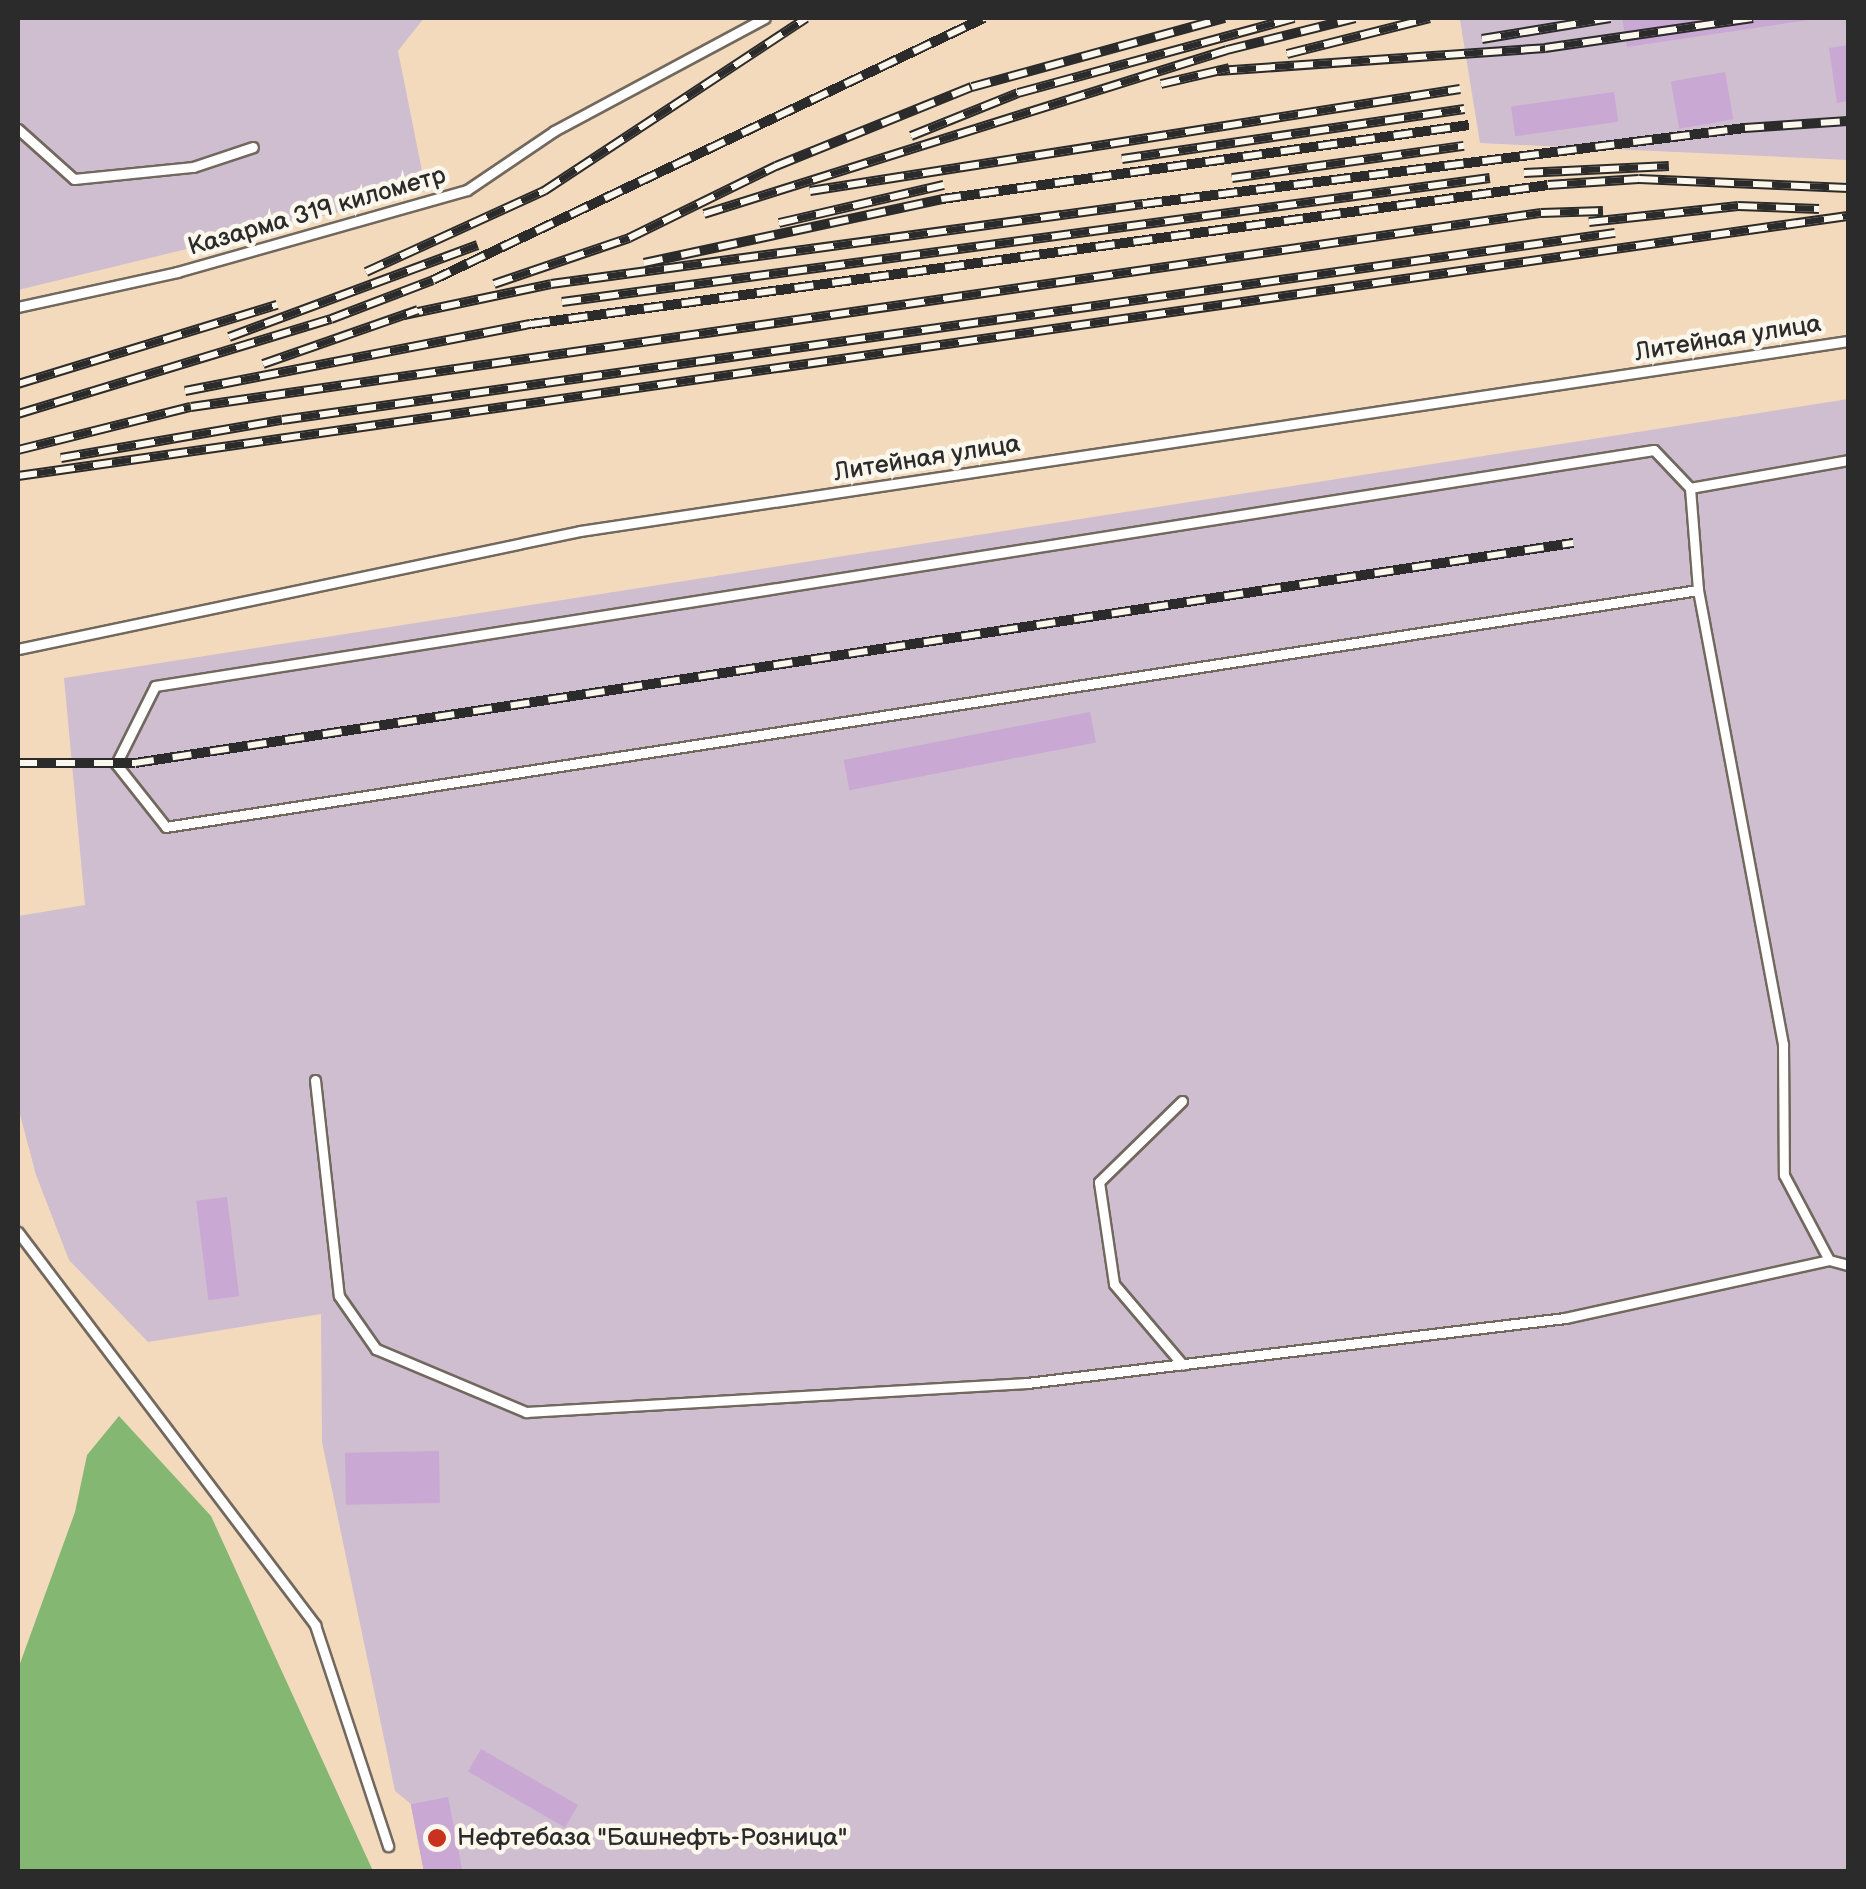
<!DOCTYPE html>
<meta charset="utf-8">
<style>
body{margin:0}
#map{position:relative;width:1866px;height:1889px;overflow:hidden;background:#f4dabd;font-family:"Balsamiq Sans",sans-serif}
div>[style]{position:absolute}
.industrial>*{inset:0;background:#cebed0}
.forest>*{inset:0;background:#84b872}
.building>*{inset:0;background:#c9a8d4;transform-origin:0 0}
.roads{filter:drop-shadow(2px 0 #71685e) drop-shadow(-2px 0 #71685e) drop-shadow(0 2px #71685e) drop-shadow(0 -2px #71685e)}
.lane>*{height:9px;margin:-4.5px;padding:0 4.5px;transform-origin:4.5px;border-radius:4.5px;background:#fff}
.rail>*{height:10px;margin-top:-5px;transform-origin:0;background:repeating-linear-gradient(90deg,#fbf7ec 0 19px,#2b2b2b 0 38px);box-sizing:border-box;border-block:2px solid #2b2b2b}
.dots>*{width:28px;height:28px;translate:-50% -50%;box-sizing:border-box;border:5px solid #fbf7ec;border-radius:50%}
span{translate:-50% -50%;white-space:nowrap;text-align:center;line-height:1.15;-webkit-text-stroke:9px #fbf7ec;paint-order:stroke}
.street-label{font-size:25px;color:#2b2b2b}
.poi-label{font-size:25px;color:#2b2b2b}
.left{translate:0 -50%;text-align:left}
.frame{position:absolute;inset:0;border:20px solid #2b2b2b;pointer-events:none}
</style>
<div id="map">
<div class="industrial">
<div style="clip-path:polygon(18px 18px,424px 18px,398px 51px,426px 191px,18px 290px)"></div>
<div style="clip-path:polygon(1848px 18px,1848px 160px,1480px 143px,1460px 20px)"></div>
<div style="clip-path:polygon(1848px 399px,1848px 1871px,424px 1871px,411px 1804px,395px 1791px,322px 1442px,321px 1314px,148px 1342px,69px 1260px,36px 1175px,18px 1107px,18px 916px,85px 905px,64px 678px)"></div>
</div>
<div class="forest">
<div style="clip-path:polygon(119px 1416px,211px 1516px,373px 1871px,18px 1871px,18px 1669px,75px 1512px,87px 1455px)"></div>
</div>
<div class="building">
<div style="clip-path:polygon(1622px 18px,1808px 18px,1808px 20px,1627px 47px)"></div>
<div style="clip-path:polygon(1848px 45px,1848px 101px,1837px 103px,1829px 48px)"></div>
<div style="left:1725px;top:72px;width:48px;height:55px;rotate:80deg"></div>
<div style="left:1614px;top:92px;width:30px;height:104px;rotate:82deg"></div>
<div style="left:1090px;top:712px;width:31px;height:251px;rotate:79deg"></div>
<div style="left:227px;top:1197px;width:100px;height:31px;rotate:83deg"></div>
<div style="left:439px;top:1451px;width:52px;height:94px;rotate:89deg"></div>
<div style="left:481px;top:1749px;width:112px;height:26px;rotate:30deg"></div>
<div style="left:448px;top:1797px;width:76px;height:38px;rotate:79deg"></div>
</div>
<div class="roads">
<div class="lane">
<div style="left:18px;top:129px;width:75px;rotate:41.8deg"></div>
<div style="left:74px;top:179px;width:120px;rotate:-5.8deg"></div>
<div style="left:193px;top:167px;width:63px;rotate:-18.4deg"></div>
<div style="left:18px;top:307px;width:163px;rotate:-12.4deg"></div>
<div style="left:177px;top:272px;width:301px;rotate:-15.8deg"></div>
<div style="left:467px;top:190px;width:105px;rotate:-34.1deg"></div>
<div style="left:554px;top:131px;width:239px;rotate:-28.2deg"></div>
<div style="left:1690px;top:488px;width:160px;rotate:-10deg"></div>
<div style="left:1698px;top:590px;width:1550px;rotate:171.21deg"></div>
<div style="left:166px;top:827px;width:80px;rotate:-128.4deg"></div>
<div style="left:116px;top:764px;width:87px;rotate:-63.4deg"></div>
<div style="left:155px;top:686px;width:1517px;rotate:-8.95deg"></div>
<div style="left:1654px;top:450px;width:52px;rotate:46.5deg"></div>
<div style="left:1690px;top:488px;width:102px;rotate:85.5deg"></div>
<div style="left:1698px;top:590px;width:462px;rotate:79.4deg"></div>
<div style="left:1783px;top:1044px;width:131px;rotate:89.6deg"></div>
<div style="left:1784px;top:1175px;width:96px;rotate:62.1deg"></div>
<div style="left:18px;top:649px;width:574px;rotate:-11.86deg"></div>
<div style="left:580px;top:531px;width:1282px;rotate:-8.52deg"></div>
<div style="left:315px;top:1080px;width:217px;rotate:83.7deg"></div>
<div style="left:339px;top:1296px;width:65px;rotate:55.1deg"></div>
<div style="left:376px;top:1349px;width:163px;rotate:22.8deg"></div>
<div style="left:526px;top:1412px;width:502px;rotate:-3.31deg"></div>
<div style="left:1027px;top:1383px;width:542px;rotate:-6.89deg"></div>
<div style="left:1565px;top:1318px;width:270px;rotate:-12.4deg"></div>
<div style="left:1829px;top:1260px;width:20px;rotate:15deg"></div>
<div style="left:1182px;top:1101px;width:116px;rotate:135.7deg"></div>
<div style="left:1099px;top:1182px;width:103px;rotate:81.6deg"></div>
<div style="left:1114px;top:1284px;width:106px;rotate:49.6deg"></div>
<div style="left:18px;top:1232px;width:493px;rotate:52.9deg"></div>
<div style="left:315px;top:1625px;width:233px;rotate:71.7deg"></div>
</div>
</div>
<div class="rail">
<div style="left:1482px;top:39px;width:130px;rotate:-9.3deg"></div>
<div style="left:1287px;top:54px;width:147px;rotate:-14.1deg"></div>
<div style="left:1218px;top:71px;width:328px;rotate:-4deg"></div>
<div style="left:1545px;top:48px;width:210px;rotate:-8.2deg"></div>
<div style="left:1161px;top:84px;width:70px;rotate:-13.2deg"></div>
<div style="left:911px;top:136px;width:115px;rotate:-21.9deg"></div>
<div style="left:1018px;top:93px;width:286px;rotate:-15.2deg"></div>
<div style="left:1122px;top:159px;width:346px;rotate:-8.3deg"></div>
<div style="left:1524px;top:173px;width:145px;rotate:-2.8deg"></div>
<div style="left:1232px;top:178px;width:234px;rotate:-7.9deg"></div>
<div style="left:810px;top:191px;width:658px;rotate:-8.92deg"></div>
<div style="left:704px;top:214px;width:548px;rotate:-17.41deg"></div>
<div style="left:1227px;top:50px;width:132px;rotate:-14deg"></div>
<div style="left:1589px;top:222px;width:150px;rotate:-6.1deg"></div>
<div style="left:1738px;top:206px;width:81px;rotate:2.1deg"></div>
<div style="left:779px;top:223px;width:169px;rotate:-13deg"></div>
<div style="left:644px;top:263px;width:305px;rotate:-12.1deg"></div>
<div style="left:942px;top:199px;width:532px;rotate:-7.99deg"></div>
<div style="left:366px;top:272px;width:196px;rotate:-24.5deg"></div>
<div style="left:544px;top:191px;width:314px;rotate:-33.4deg"></div>
<div style="left:494px;top:284px;width:143px;rotate:-18.8deg"></div>
<div style="left:629px;top:238px;width:164px;rotate:-26.1deg"></div>
<div style="left:776px;top:166px;width:211px;rotate:-22deg"></div>
<div style="left:972px;top:87px;width:262px;rotate:-15.3deg"></div>
<div style="left:562px;top:302px;width:936px;rotate:-7.61deg"></div>
<div style="left:404px;top:315px;width:150px;rotate:-11.9deg"></div>
<div style="left:551px;top:284px;width:597px;rotate:-7.7deg"></div>
<div style="left:1143px;top:204px;width:607px;rotate:-7.2deg"></div>
<div style="left:1745px;top:128px;width:103px;rotate:-3.9deg"></div>
<div style="left:229px;top:337px;width:265px;rotate:-20.3deg"></div>
<div style="left:263px;top:364px;width:164px;rotate:-19.2deg"></div>
<div style="left:18px;top:384px;width:271px;rotate:-17deg"></div>
<div style="left:185px;top:391px;width:352px;rotate:-11deg"></div>
<div style="left:531px;top:324px;width:1026px;rotate:-7.78deg"></div>
<div style="left:1548px;top:185px;width:91px;rotate:-3.8deg"></div>
<div style="left:1639px;top:179px;width:209px;rotate:2.5deg"></div>
<div style="left:18px;top:414px;width:327px;rotate:-16.9deg"></div>
<div style="left:331px;top:319px;width:109px;rotate:-20.9deg"></div>
<div style="left:433px;top:280px;width:610px;rotate:-25.43deg"></div>
<div style="left:18px;top:450px;width:178px;rotate:-14deg"></div>
<div style="left:191px;top:407px;width:1364px;rotate:-8.18deg"></div>
<div style="left:1541px;top:213px;width:62px;rotate:-1.8deg"></div>
<div style="left:61px;top:458px;width:224px;rotate:-9.8deg"></div>
<div style="left:282px;top:420px;width:1346px;rotate:-7.99deg"></div>
<div style="left:18px;top:476px;width:1848px;rotate:-8.09deg"></div>
<div style="left:18px;top:763px;width:117px"></div>
<div style="left:135px;top:763px;width:1455px;rotate:-8.7deg"></div>
</div>
<div class="dots">
<div style="left:437px;top:1838px;background:#c8321e"></div>
</div>
<div class="street-label">
<span style="left:317px;top:212px;rotate:-16deg">Казарма 319 километр</span>
<span style="left:1728px;top:339px;rotate:-9deg">Литейная улица</span>
<span style="left:927px;top:459px;rotate:-9deg">Литейная улица</span>
</div>
<div class="poi-label">
<span class="left" style="left:457px;top:1838px">Нефтебаза "Башнефть-Розница"</span>
</div>
<div class="frame"></div>
</div>
